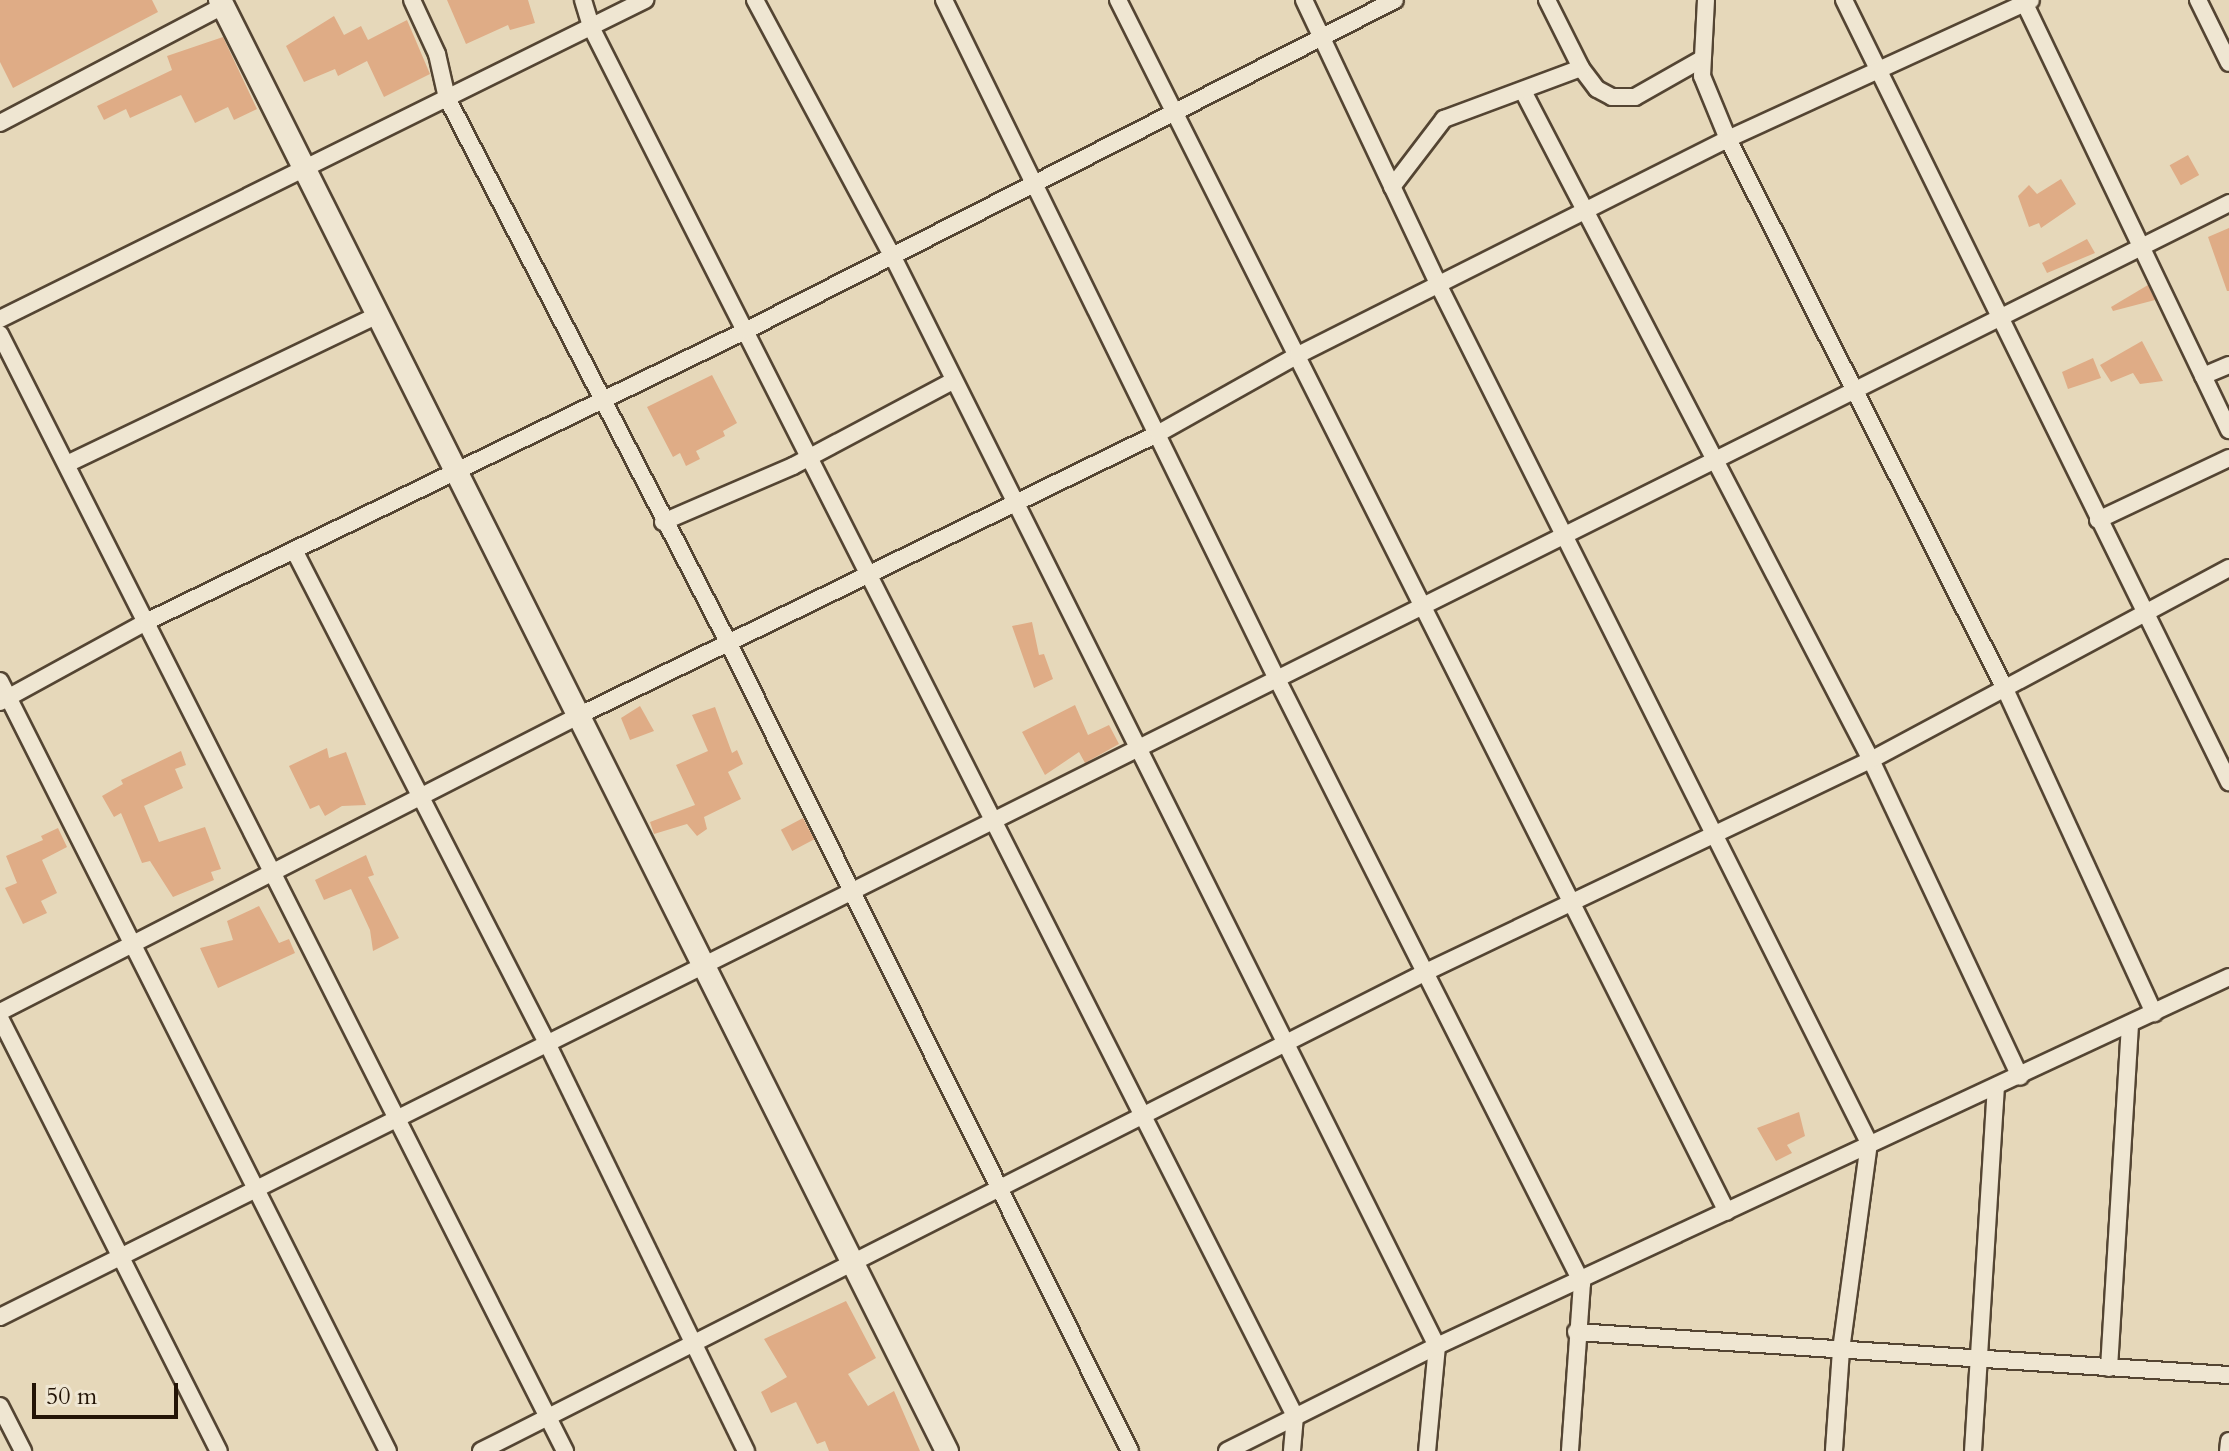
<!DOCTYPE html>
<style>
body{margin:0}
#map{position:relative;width:2229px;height:1451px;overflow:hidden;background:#e6d8ba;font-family:Cardo,serif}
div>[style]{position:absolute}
.building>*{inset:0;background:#dfac86;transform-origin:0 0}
.roads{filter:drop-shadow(2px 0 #544533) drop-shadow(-2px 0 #544533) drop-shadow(0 2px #544533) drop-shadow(0 -2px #544533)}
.street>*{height:16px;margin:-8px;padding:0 8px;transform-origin:8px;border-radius:8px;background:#efe6d2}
.secondary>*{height:22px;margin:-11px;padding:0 11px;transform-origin:11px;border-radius:11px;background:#efe6d2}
span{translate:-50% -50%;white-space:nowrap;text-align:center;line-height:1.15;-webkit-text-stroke:8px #efe6d2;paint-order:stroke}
.scale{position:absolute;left:32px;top:1383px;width:146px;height:36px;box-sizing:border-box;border:4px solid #231406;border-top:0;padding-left:10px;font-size:24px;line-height:28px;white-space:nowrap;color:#231406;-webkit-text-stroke:6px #efe6d2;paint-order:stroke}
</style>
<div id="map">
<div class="building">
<div style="clip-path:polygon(0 0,152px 0,158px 12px,13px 88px,0 62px)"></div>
<div style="clip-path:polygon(447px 0,528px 0,535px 23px,510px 30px,508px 25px,466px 44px)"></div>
<div style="clip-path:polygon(334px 16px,344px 35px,361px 26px,368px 40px,407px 20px,430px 74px,384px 97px,367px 61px,338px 76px,335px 69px,304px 82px,286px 46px)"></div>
<div style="clip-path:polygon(223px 37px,257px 109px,234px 120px,228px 107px,195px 123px,181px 95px,130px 118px,126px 109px,104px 120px,97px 106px,172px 70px,167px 56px)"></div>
<div style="left:2188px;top:155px;width:23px;height:21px;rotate:61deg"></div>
<div style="clip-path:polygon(2061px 179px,2076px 204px,2041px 228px,2039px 223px,2029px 227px,2018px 196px,2029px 185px,2037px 194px)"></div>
<div style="clip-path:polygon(2229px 228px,2229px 291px,2227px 291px,2208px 237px)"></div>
<div style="clip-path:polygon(2087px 239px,2095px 253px,2047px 273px,2042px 263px)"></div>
<div style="clip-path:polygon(2148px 285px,2155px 300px,2113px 311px,2111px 307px)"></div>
<div style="clip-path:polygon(2142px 341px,2163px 381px,2140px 384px,2133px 373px,2111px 382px,2100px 365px)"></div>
<div style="clip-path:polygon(2093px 358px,2101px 378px,2068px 389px,2062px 372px)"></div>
<div style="clip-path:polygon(712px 375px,737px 423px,723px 431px,725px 436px,696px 451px,700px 459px,686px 466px,680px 453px,673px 457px,647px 407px)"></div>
<div style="clip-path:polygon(1032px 622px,1039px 655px,1044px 654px,1053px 679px,1034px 688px,1012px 626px)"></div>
<div style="clip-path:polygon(1075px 705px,1088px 735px,1109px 725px,1119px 744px,1085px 763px,1079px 752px,1045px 775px,1022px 732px)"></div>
<div style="clip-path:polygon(640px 706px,654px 731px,630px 740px,621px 718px)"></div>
<div style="clip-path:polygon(715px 707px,732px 753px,737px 750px,743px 764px,728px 772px,741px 799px,704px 817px,707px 829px,697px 836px,687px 824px,654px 834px,650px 822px,695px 805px,676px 765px,708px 751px,692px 715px)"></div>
<div style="clip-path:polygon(327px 748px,329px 758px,346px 752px,366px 805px,342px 806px,325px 816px,319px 805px,310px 809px,289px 766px)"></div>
<div style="clip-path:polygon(181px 751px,186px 765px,175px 769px,183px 788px,144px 806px,159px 842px,205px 827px,221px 869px,211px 872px,214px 880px,173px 897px,150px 861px,142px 863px,121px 813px,114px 817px,102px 796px,123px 784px,121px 780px)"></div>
<div style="left:803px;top:818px;width:24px;height:25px;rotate:62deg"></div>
<div style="clip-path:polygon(58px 828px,67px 847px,42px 860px,57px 893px,41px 901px,47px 913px,23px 924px,5px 888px,17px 883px,6px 856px,43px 840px,41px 836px)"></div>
<div style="clip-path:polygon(366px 855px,374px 875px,368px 877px,399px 938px,373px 951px,370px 930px,351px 889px,324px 900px,315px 880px)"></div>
<div style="clip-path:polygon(259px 906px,279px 943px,289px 939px,295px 953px,218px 988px,200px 948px,233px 940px,227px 921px)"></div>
<div style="clip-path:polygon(1799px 1112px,1805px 1136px,1787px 1145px,1792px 1153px,1776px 1161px,1757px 1128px)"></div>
<div style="clip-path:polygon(846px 1301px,876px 1358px,848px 1374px,868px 1406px,894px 1391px,920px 1451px,829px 1451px,825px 1441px,817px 1444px,796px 1402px,771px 1413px,761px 1392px,787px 1377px,764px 1339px)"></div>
</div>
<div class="roads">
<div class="street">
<div style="left:412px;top:0;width:60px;rotate:65.2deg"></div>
<div style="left:437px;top:54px;width:45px;rotate:77.2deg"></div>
<div style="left:447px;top:98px;width:612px;rotate:62.68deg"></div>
<div style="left:728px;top:642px;width:903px;rotate:63.58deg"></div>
<div style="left:583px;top:0;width:28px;rotate:73deg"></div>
<div style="left:591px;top:27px;width:1557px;rotate:63.12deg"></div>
<div style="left:1295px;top:1416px;width:35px;rotate:95deg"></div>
<div style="left:755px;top:0;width:289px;rotate:61.8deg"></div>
<div style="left:892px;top:255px;width:1220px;rotate:63.46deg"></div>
<div style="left:1437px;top:1346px;width:105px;rotate:95.4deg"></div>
<div style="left:944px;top:0;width:756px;rotate:63.88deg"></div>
<div style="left:1277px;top:679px;width:677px;rotate:63.21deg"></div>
<div style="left:1582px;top:1283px;width:168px;rotate:94.1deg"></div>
<div style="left:1118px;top:0;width:1356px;rotate:63.32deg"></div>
<div style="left:1304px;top:0;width:314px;rotate:64.7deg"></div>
<div style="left:1438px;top:284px;width:961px;rotate:63.35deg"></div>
<div style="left:1869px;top:1143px;width:209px;rotate:97.7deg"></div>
<div style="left:1841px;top:1350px;width:101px;rotate:94deg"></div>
<div style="left:1547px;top:0;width:76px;rotate:63.4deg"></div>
<div style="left:1581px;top:68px;width:26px;rotate:53deg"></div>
<div style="left:1597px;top:89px;width:17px;rotate:28deg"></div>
<div style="left:1612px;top:97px;width:23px"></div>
<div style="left:1635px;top:97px;width:75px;rotate:-29.6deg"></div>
<div style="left:1706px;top:0;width:76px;rotate:93deg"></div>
<div style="left:1702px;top:76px;width:68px;rotate:67.6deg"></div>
<div style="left:1728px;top:139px;width:616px;rotate:63.27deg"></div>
<div style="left:2005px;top:689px;width:357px;rotate:65.3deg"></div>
<div style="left:1844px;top:0;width:872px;rotate:63.79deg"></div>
<div style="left:2023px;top:0;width:477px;rotate:64.4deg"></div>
<div style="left:2198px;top:0;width:70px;rotate:63.8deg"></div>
<div style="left:1524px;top:93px;width:752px;rotate:62.51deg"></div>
<div style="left:1871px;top:760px;width:350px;rotate:64.8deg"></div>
<div style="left:0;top:123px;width:252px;rotate:-27.7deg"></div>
<div style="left:1392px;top:187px;width:86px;rotate:-52.6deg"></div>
<div style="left:1444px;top:119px;width:146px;rotate:-20.4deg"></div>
<div style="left:0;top:319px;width:720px;rotate:-26.32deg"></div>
<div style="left:0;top:334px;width:1252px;rotate:63.17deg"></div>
<div style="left:2203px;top:376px;width:28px;rotate:-23deg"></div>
<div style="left:69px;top:463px;width:343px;rotate:-25.6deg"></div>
<div style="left:2098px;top:520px;width:145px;rotate:-25.3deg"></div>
<div style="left:663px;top:522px;width:142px;rotate:-23.3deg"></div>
<div style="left:793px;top:466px;width:181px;rotate:-28deg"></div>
<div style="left:294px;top:550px;width:554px;rotate:62.83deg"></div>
<div style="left:547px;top:1043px;width:454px;rotate:64deg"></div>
<div style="left:0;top:681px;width:862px;rotate:63.26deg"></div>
<div style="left:0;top:702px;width:169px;rotate:-28.7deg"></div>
<div style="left:148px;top:621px;width:666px;rotate:-25.91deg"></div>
<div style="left:747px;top:330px;width:727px;rotate:-26.99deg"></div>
<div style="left:0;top:1012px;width:647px;rotate:-27.12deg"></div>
<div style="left:576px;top:717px;width:648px;rotate:-25.97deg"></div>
<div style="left:1159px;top:433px;width:159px;rotate:-29.3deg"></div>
<div style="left:1298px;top:355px;width:481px;rotate:-26.7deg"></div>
<div style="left:1728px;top:139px;width:333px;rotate:-24.6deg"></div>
<div style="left:0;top:1018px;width:485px;rotate:63.2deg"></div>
<div style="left:0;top:1317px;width:2492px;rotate:-26.55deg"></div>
<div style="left:1576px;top:1332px;width:654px;rotate:3.77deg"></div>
<div style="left:2109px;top:1368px;width:345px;rotate:-86.5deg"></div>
<div style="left:0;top:1406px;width:51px;rotate:62.9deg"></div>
<div style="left:481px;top:1451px;width:1062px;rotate:-26.88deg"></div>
<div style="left:1428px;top:971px;width:491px;rotate:-25.5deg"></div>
<div style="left:1871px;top:760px;width:406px;rotate:-28.2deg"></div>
<div style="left:1227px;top:1451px;width:235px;rotate:-26.6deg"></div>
<div style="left:1437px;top:1346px;width:874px;rotate:-24.98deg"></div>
<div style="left:1973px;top:1451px;width:363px;rotate:-86.4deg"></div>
<div style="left:2228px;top:1451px;width:10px;rotate:-84deg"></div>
</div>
<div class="secondary">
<div style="left:220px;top:0;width:1623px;rotate:63.39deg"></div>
</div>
</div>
<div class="scale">50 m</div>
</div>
